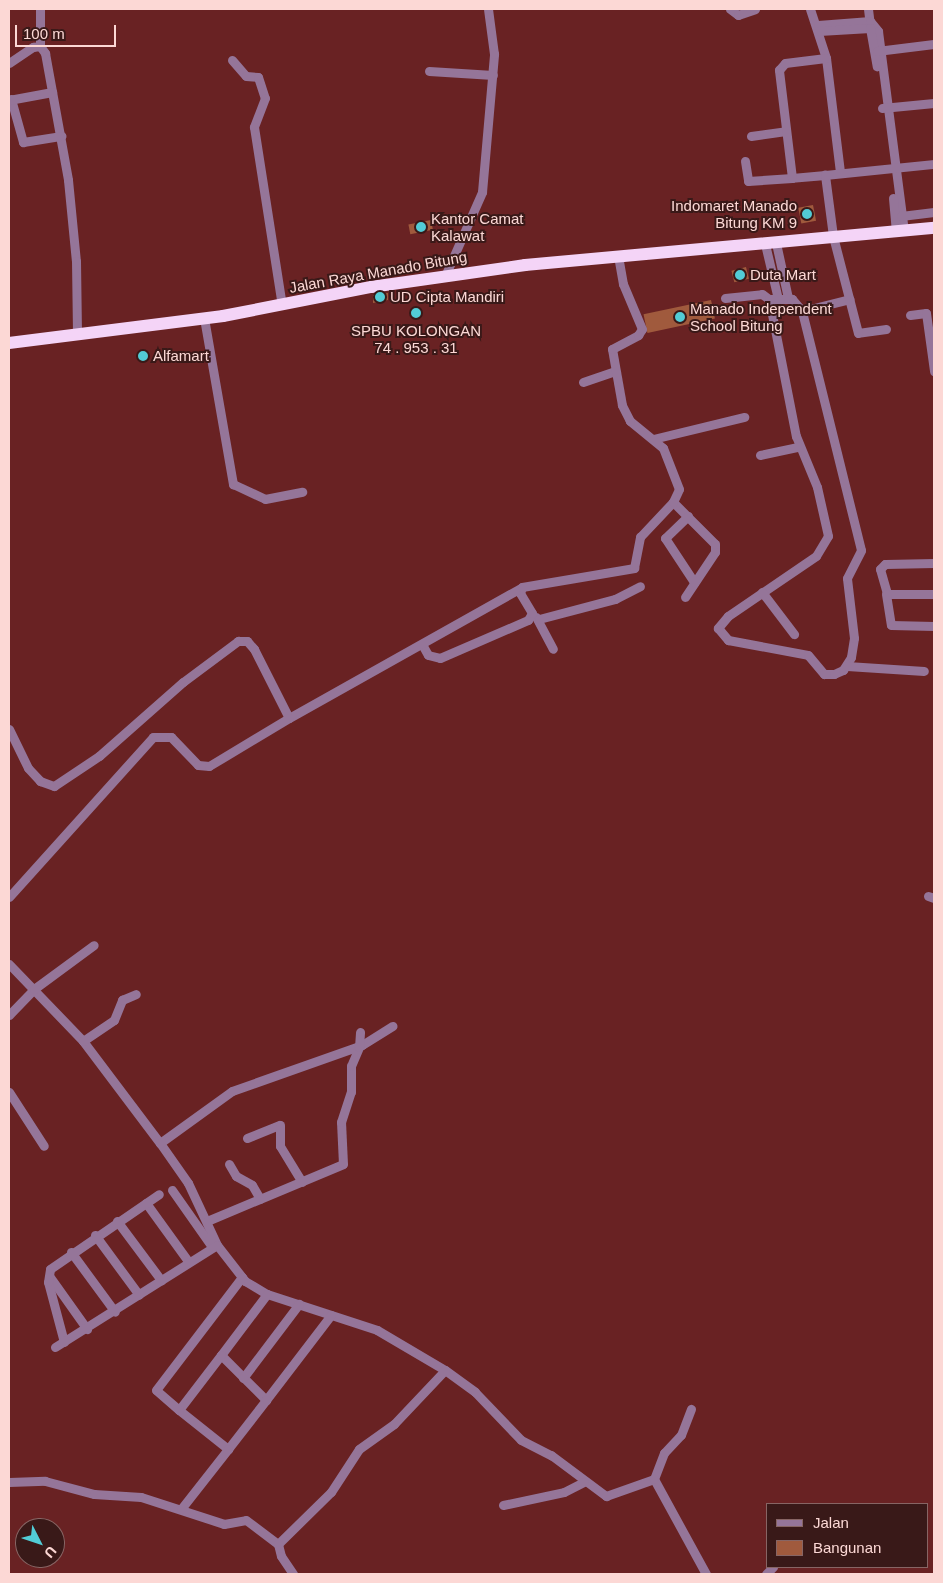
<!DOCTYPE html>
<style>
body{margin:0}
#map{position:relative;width:943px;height:1583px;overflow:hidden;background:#692223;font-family:Helvetica,sans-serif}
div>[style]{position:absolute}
.building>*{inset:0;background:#a05a3d;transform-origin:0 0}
.minor>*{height:9px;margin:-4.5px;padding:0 4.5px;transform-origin:4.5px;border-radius:4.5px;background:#957599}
.highway>*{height:12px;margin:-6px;padding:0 6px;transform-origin:6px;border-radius:6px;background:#f4d4f7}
.dots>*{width:14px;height:14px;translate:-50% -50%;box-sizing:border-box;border:2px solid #391918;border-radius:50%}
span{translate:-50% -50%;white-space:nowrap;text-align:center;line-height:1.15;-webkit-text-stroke:4px #391918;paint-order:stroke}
.poi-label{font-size:15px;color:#fcd8d5}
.right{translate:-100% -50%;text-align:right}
.left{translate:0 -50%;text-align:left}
.street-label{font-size:15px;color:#fcd8d5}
.frame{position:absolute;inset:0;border:10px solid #fcd8d5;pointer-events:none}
.legend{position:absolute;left:766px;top:1503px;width:162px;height:65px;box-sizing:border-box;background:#391918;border:1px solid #876564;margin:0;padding:6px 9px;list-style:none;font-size:15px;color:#fcd8d5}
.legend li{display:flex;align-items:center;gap:10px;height:25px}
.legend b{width:25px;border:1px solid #876564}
.north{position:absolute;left:15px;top:1518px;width:50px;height:50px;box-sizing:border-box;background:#391918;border:1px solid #876564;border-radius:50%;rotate:131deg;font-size:14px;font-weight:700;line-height:20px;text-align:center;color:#fcd8d5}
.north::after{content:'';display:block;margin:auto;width:18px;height:22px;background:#52ccd6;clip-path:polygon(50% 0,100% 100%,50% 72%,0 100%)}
.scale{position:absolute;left:15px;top:25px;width:101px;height:22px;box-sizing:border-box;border:2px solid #fcd8d5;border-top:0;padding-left:6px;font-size:15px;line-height:18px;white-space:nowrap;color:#fcd8d5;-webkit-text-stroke:4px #391918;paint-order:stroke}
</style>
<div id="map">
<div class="building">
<div style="left:813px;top:205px;width:16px;height:15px;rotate:79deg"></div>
<div style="left:431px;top:220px;width:10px;height:23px;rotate:79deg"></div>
<div style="left:746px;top:267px;width:12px;height:15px;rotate:76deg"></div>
<div style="clip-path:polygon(388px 293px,388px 300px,373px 303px,373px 295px)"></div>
<div style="left:711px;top:300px;width:19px;height:69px;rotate:78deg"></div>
</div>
<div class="minor">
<div style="left:730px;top:9px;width:10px;rotate:37deg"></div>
<div style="left:738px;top:15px;width:18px;rotate:-19deg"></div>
<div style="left:810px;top:9px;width:52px;rotate:71.9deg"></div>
<div style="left:826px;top:58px;width:115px;rotate:83deg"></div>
<div style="left:868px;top:9px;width:17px;rotate:83deg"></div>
<div style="left:818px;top:25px;width:52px;rotate:-4.4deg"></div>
<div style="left:870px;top:21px;width:13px;rotate:51deg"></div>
<div style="left:878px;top:31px;width:201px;rotate:82.6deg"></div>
<div style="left:819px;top:31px;width:51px;rotate:-3.4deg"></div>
<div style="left:870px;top:28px;width:39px;rotate:80deg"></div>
<div style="left:40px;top:46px;width:37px;rotate:-90deg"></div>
<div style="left:877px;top:51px;width:57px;rotate:-7deg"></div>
<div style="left:232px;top:60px;width:21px;rotate:49deg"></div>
<div style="left:246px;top:76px;width:12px;rotate:5deg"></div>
<div style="left:258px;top:77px;width:22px;rotate:72deg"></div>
<div style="left:265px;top:98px;width:31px;rotate:111deg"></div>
<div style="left:254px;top:127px;width:180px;rotate:81.1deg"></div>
<div style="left:9px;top:63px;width:29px;rotate:-34deg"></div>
<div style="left:33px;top:47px;width:7px;rotate:-8deg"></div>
<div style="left:40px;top:46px;width:9px;rotate:54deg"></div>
<div style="left:45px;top:53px;width:129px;rotate:79.7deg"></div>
<div style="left:68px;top:180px;width:81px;rotate:84.4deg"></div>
<div style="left:76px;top:261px;width:72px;rotate:89.2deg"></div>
<div style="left:429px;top:71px;width:64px;rotate:3.6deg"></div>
<div style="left:11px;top:99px;width:45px;rotate:74.4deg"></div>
<div style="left:23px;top:142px;width:39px;rotate:-9deg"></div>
<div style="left:9px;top:100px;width:44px;rotate:-10.5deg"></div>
<div style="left:882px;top:108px;width:52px;rotate:-5.5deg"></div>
<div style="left:751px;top:136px;width:35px;rotate:-8deg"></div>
<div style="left:745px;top:161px;width:20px;rotate:81deg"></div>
<div style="left:748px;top:181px;width:44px;rotate:-3.9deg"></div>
<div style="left:825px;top:175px;width:33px;rotate:175deg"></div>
<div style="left:792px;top:178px;width:109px;rotate:-96.9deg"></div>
<div style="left:779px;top:70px;width:9px;rotate:-49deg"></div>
<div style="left:785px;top:63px;width:41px;rotate:-7deg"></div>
<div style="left:893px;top:198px;width:33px;rotate:85deg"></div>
<div style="left:901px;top:216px;width:33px;rotate:-7deg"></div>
<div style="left:776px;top:243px;width:56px;rotate:77.7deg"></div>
<div style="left:765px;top:244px;width:57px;rotate:76.7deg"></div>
<div style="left:445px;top:276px;width:92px;rotate:-66.2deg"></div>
<div style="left:482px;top:192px;width:139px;rotate:-85deg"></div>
<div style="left:494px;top:54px;width:45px;rotate:-97.6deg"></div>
<div style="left:725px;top:298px;width:37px;rotate:-6deg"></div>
<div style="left:762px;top:294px;width:9px;rotate:36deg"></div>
<div style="left:769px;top:299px;width:140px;rotate:78.9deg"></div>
<div style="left:796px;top:436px;width:55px;rotate:67.6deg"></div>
<div style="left:817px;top:487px;width:50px;rotate:77.3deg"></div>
<div style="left:828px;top:536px;width:23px;rotate:121deg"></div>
<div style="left:816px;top:556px;width:107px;rotate:145.7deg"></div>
<div style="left:728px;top:616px;width:16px;rotate:130deg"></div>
<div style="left:718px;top:628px;width:16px;rotate:50deg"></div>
<div style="left:728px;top:640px;width:81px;rotate:10.6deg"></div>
<div style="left:808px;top:655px;width:25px;rotate:50deg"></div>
<div style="left:824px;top:674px;width:10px"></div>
<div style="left:834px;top:674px;width:10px;rotate:-24deg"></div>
<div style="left:843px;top:670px;width:15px;rotate:-58deg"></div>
<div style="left:851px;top:657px;width:19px;rotate:-81deg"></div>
<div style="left:854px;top:638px;width:60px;rotate:-96.7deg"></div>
<div style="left:847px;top:578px;width:31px;rotate:-63deg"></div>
<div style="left:861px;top:550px;width:246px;rotate:-103.9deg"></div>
<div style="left:802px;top:311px;width:16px;rotate:-130deg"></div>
<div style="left:792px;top:299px;width:23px;rotate:180deg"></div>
<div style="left:802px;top:311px;width:49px;rotate:-14deg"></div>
<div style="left:910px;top:315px;width:16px;rotate:-7deg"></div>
<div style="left:926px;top:313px;width:59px;rotate:82.1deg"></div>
<div style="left:204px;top:318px;width:169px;rotate:80.1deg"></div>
<div style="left:233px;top:484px;width:35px;rotate:25deg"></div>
<div style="left:265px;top:499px;width:38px;rotate:-11deg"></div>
<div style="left:886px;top:329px;width:28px;rotate:172deg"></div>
<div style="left:858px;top:333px;width:100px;rotate:-104.5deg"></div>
<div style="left:833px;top:236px;width:62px;rotate:-97.5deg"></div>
<div style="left:825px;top:175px;width:110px;rotate:-5.8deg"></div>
<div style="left:583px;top:382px;width:34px;rotate:-19deg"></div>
<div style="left:653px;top:439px;width:94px;rotate:-13.6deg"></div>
<div style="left:760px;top:455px;width:40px;rotate:-12deg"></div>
<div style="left:673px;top:502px;width:59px;rotate:45deg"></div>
<div style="left:715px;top:544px;width:8px;rotate:90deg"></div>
<div style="left:715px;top:552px;width:54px;rotate:123.7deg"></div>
<div style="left:688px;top:516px;width:32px;rotate:136deg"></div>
<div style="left:665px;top:538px;width:53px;rotate:56.6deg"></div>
<div style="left:934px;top:563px;width:49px;rotate:178.8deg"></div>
<div style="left:885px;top:564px;width:7px;rotate:135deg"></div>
<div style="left:880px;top:569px;width:26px;rotate:74deg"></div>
<div style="left:887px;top:594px;width:47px"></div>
<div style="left:762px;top:592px;width:53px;rotate:52.7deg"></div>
<div style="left:886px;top:594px;width:31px;rotate:81deg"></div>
<div style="left:891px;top:625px;width:43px;rotate:1.3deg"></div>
<div style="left:536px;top:617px;width:36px;rotate:62deg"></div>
<div style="left:539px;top:619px;width:79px;rotate:-14.7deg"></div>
<div style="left:615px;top:599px;width:28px;rotate:-27deg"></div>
<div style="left:423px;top:646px;width:10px;rotate:61deg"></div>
<div style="left:428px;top:655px;width:12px;rotate:14deg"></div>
<div style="left:440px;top:658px;width:96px;rotate:-23.4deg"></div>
<div style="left:528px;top:620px;width:8px;rotate:-60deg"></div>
<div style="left:532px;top:613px;width:23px;rotate:-121deg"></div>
<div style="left:520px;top:593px;width:6px;rotate:-72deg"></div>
<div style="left:847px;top:666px;width:77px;rotate:3.7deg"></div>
<div style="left:9px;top:729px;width:43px;rotate:64deg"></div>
<div style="left:28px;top:768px;width:18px;rotate:47deg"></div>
<div style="left:40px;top:781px;width:15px;rotate:20deg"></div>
<div style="left:54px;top:786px;width:54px;rotate:-33.7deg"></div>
<div style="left:99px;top:756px;width:112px;rotate:-41.4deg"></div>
<div style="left:183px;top:682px;width:69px;rotate:-36.7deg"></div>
<div style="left:238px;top:641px;width:9px"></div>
<div style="left:247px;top:641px;width:11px;rotate:49deg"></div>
<div style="left:254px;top:649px;width:77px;rotate:63.1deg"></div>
<div style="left:289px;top:718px;width:267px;rotate:-29.3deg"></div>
<div style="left:522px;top:587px;width:114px;rotate:-9.6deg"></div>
<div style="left:634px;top:568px;width:32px;rotate:-79deg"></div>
<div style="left:640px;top:537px;width:48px;rotate:-46.7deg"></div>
<div style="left:673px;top:502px;width:14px;rotate:-65deg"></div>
<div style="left:679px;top:489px;width:44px;rotate:-111.3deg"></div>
<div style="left:663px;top:448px;width:43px;rotate:-140.7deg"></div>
<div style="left:630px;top:421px;width:18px;rotate:-117deg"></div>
<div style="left:622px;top:405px;width:57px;rotate:-100.1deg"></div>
<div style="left:612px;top:349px;width:30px;rotate:-28deg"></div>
<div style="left:638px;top:335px;width:7px;rotate:-56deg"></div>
<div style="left:642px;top:329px;width:49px;rotate:-112.9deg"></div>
<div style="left:623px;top:284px;width:28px;rotate:-100deg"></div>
<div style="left:928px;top:896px;width:6px;rotate:18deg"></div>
<div style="left:9px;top:897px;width:215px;rotate:-48deg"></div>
<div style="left:153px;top:737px;width:18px"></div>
<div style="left:171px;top:737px;width:39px;rotate:46deg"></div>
<div style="left:198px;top:765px;width:11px;rotate:5deg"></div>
<div style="left:209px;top:766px;width:93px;rotate:-31deg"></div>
<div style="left:9px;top:964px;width:107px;rotate:46.1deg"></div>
<div style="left:83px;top:1041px;width:128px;rotate:53deg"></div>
<div style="left:160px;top:1143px;width:49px;rotate:55deg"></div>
<div style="left:188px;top:1183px;width:68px;rotate:64.9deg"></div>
<div style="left:217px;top:1245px;width:46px;rotate:52.1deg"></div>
<div style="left:245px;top:1281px;width:26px;rotate:31deg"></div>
<div style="left:267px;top:1294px;width:116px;rotate:18.1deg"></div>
<div style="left:377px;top:1330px;width:79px;rotate:30.5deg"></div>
<div style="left:445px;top:1370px;width:37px;rotate:36deg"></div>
<div style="left:475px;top:1392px;width:66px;rotate:46.2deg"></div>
<div style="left:521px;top:1440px;width:34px;rotate:27deg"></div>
<div style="left:551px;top:1455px;width:69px;rotate:36.7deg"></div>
<div style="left:606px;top:1496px;width:51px;rotate:-19.5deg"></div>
<div style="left:654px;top:1479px;width:108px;rotate:61.3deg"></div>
<div style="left:9px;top:1015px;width:36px;rotate:-46deg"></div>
<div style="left:34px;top:989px;width:74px;rotate:-36.3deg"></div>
<div style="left:83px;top:1041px;width:37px;rotate:-34deg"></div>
<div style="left:114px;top:1020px;width:22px;rotate:-68deg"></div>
<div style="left:122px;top:1000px;width:15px;rotate:-23deg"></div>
<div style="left:9px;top:1092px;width:64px;rotate:57.1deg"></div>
<div style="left:247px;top:1138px;width:35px;rotate:-22deg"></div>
<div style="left:280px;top:1125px;width:21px;rotate:90deg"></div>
<div style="left:280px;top:1146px;width:42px;rotate:58.6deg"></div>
<div style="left:160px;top:1143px;width:89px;rotate:-35.8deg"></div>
<div style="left:232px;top:1091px;width:138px;rotate:-19.5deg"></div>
<div style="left:362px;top:1045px;width:36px;rotate:-32deg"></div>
<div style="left:229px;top:1164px;width:14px;rotate:60deg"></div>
<div style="left:236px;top:1176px;width:18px;rotate:29deg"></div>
<div style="left:252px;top:1185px;width:16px;rotate:60deg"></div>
<div style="left:172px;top:1190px;width:70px;rotate:54.9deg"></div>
<div style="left:146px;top:1203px;width:72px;rotate:54.1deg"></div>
<div style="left:117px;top:1221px;width:74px;rotate:53.3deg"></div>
<div style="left:207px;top:1221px;width:147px;rotate:-22.7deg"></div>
<div style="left:343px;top:1164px;width:42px;rotate:-92.7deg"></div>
<div style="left:341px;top:1122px;width:32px;rotate:-72deg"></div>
<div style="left:351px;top:1092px;width:26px;rotate:-90deg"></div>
<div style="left:351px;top:1066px;width:21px;rotate:-67deg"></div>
<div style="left:359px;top:1047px;width:15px;rotate:-86deg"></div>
<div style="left:95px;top:1235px;width:74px;rotate:53.7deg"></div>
<div style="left:71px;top:1252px;width:74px;rotate:53.7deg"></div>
<div style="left:50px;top:1277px;width:64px;rotate:54.6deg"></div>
<div style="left:267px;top:1294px;width:76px;rotate:127deg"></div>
<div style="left:221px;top:1355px;width:64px;rotate:45deg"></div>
<div style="left:266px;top:1400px;width:107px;rotate:-52.6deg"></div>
<div style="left:64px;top:1342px;width:62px;rotate:-104.9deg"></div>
<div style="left:48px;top:1282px;width:13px;rotate:-81deg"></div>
<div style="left:50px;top:1269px;width:132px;rotate:-34.5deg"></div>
<div style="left:55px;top:1347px;width:191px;rotate:-32.2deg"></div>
<div style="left:221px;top:1355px;width:69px;rotate:127.4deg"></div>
<div style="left:179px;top:1410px;width:63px;rotate:38.5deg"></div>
<div style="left:228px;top:1449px;width:62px;rotate:-52.2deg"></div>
<div style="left:243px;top:1378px;width:93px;rotate:-52.9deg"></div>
<div style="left:179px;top:1410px;width:30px;rotate:-139deg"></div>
<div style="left:156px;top:1390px;width:142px;rotate:-52.7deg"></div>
<div style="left:654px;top:1479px;width:28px;rotate:-69deg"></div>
<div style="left:664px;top:1453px;width:25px;rotate:-47deg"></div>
<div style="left:681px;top:1435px;width:28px;rotate:-69deg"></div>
<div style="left:9px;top:1482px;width:36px;rotate:-2deg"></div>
<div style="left:45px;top:1481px;width:51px;rotate:14.9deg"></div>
<div style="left:94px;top:1494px;width:47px;rotate:3.7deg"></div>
<div style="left:141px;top:1497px;width:87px;rotate:18deg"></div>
<div style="left:224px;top:1524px;width:22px;rotate:-10deg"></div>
<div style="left:246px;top:1520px;width:40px;rotate:37deg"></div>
<div style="left:278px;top:1544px;width:74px;rotate:-44.5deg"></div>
<div style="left:331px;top:1492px;width:51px;rotate:-56.9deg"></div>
<div style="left:359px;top:1449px;width:43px;rotate:-35.5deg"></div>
<div style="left:394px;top:1424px;width:74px;rotate:-46.6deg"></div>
<div style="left:503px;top:1505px;width:62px;rotate:-12deg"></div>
<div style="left:564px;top:1492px;width:22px;rotate:-27deg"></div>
<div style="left:181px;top:1509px;width:76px;rotate:-51.9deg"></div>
<div style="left:278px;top:1544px;width:12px;rotate:76deg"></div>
<div style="left:281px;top:1556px;width:22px;rotate:56deg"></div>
<div style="left:766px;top:1574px;width:10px;rotate:-45deg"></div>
</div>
<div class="highway">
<div style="left:9px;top:343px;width:216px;rotate:-7.2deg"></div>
<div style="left:223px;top:316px;width:151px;rotate:-11.1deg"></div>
<div style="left:371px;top:287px;width:156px;rotate:-8.1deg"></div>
<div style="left:525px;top:265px;width:411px;rotate:-5.2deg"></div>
</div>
<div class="dots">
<div style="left:807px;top:214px;background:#52ccd6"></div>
<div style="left:421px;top:227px;background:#52ccd6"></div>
<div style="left:740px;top:275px;background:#52ccd6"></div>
<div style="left:380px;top:297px;background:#52ccd6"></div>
<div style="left:416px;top:313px;background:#52ccd6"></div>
<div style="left:680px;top:317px;background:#52ccd6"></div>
<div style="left:143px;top:356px;background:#52ccd6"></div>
</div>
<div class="poi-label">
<span class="right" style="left:797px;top:214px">Indomaret Manado<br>Bitung KM 9</span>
<span class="left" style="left:431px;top:227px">Kantor Camat<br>Kalawat</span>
<span class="left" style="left:750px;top:275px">Duta Mart</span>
<span class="left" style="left:390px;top:297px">UD Cipta Mandiri</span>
<span class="left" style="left:690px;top:317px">Manado Independent<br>School Bitung</span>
<span style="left:416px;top:339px">SPBU KOLONGAN<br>74 . 953 . 31</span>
<span class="left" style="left:153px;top:356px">Alfamart</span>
</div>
<div class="street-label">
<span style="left:378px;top:272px;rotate:-10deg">Jalan Raya Manado Bitung</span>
</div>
<div class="frame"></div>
<ul class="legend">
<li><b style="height:6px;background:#957599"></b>Jalan</li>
<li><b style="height:14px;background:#a05a3d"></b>Bangunan</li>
</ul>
<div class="north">U</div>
<div class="scale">100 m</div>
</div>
